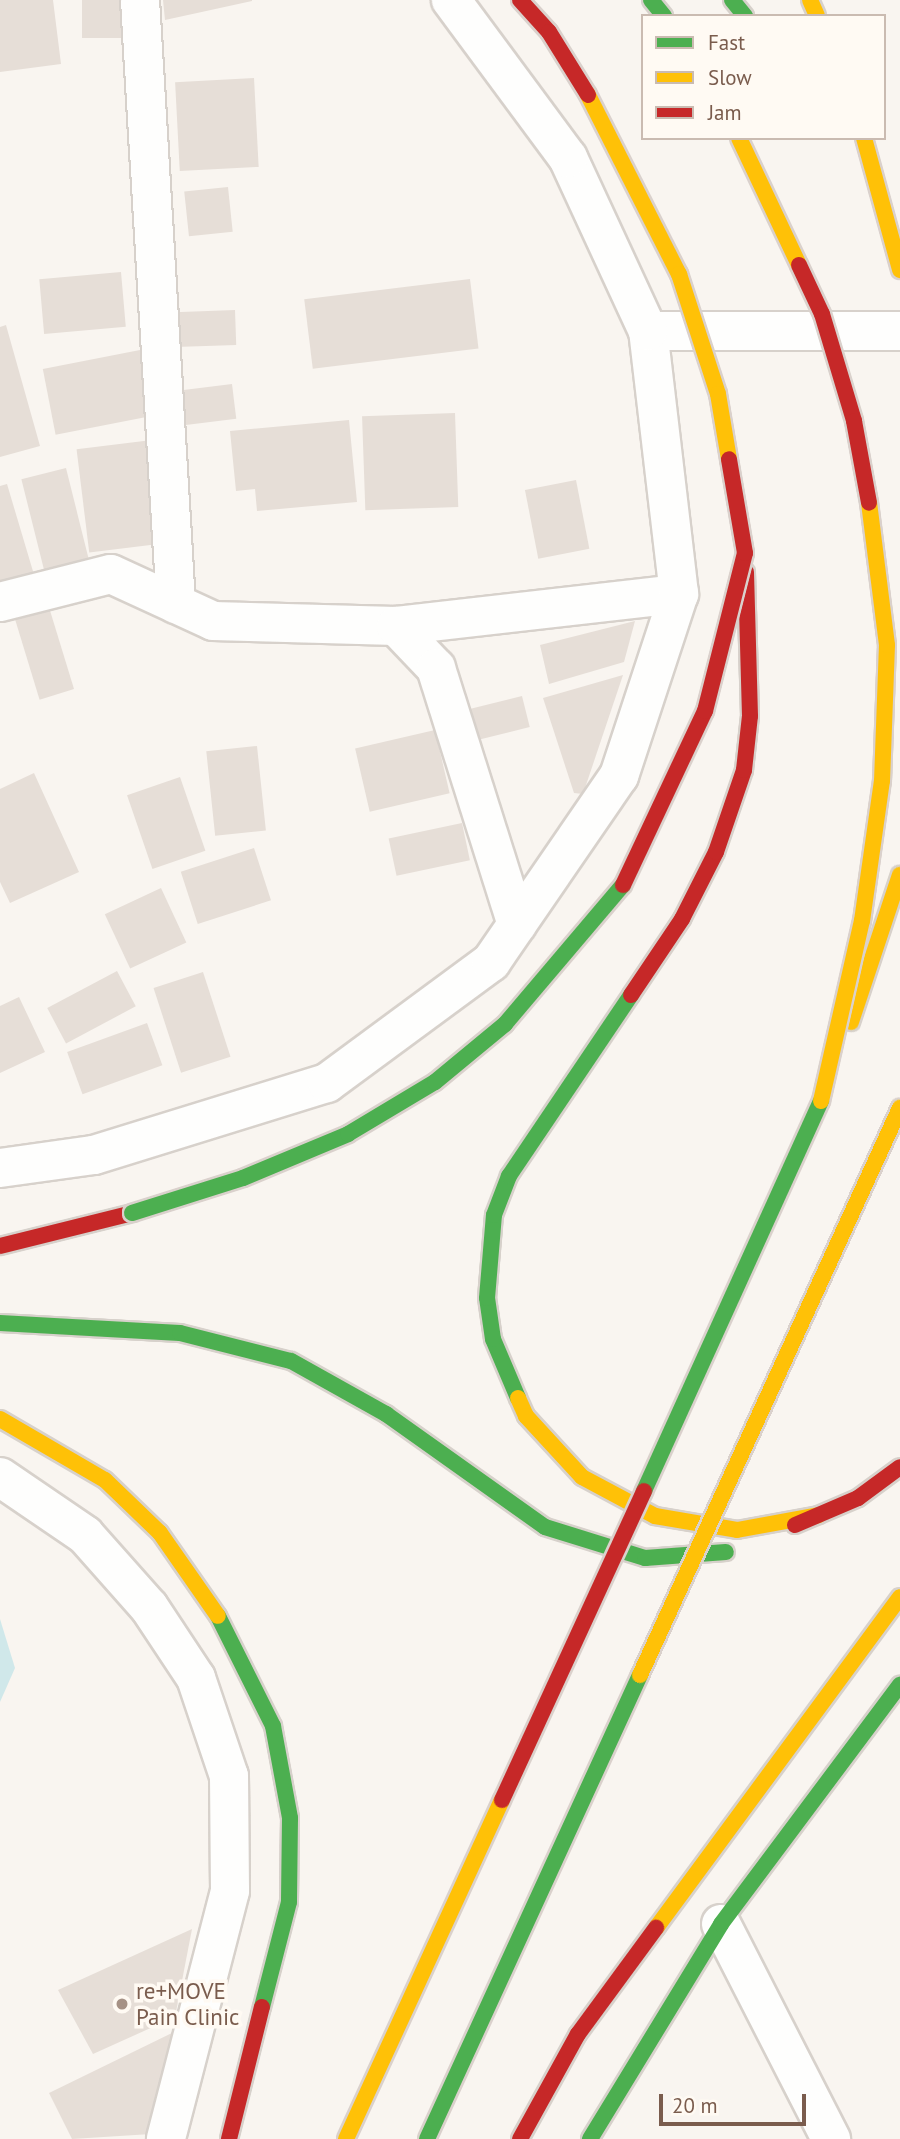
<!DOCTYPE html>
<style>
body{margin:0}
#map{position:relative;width:900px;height:2139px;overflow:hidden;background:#f9f5f0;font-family:"PT Sans",sans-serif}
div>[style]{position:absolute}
.water>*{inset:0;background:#d0e8ea}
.building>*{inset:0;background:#e6ded7;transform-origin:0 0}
.roads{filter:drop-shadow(2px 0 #d7d1cb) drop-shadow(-2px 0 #d7d1cb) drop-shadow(0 2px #d7d1cb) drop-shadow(0 -2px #d7d1cb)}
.street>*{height:38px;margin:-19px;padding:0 19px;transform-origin:19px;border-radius:19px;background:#fefefd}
.fast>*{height:16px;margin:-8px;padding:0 8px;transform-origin:8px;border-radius:8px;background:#4caf50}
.slow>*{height:16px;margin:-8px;padding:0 8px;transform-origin:8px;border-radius:8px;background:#ffc107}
.jam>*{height:16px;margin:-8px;padding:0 8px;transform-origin:8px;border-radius:8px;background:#c62828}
.bridges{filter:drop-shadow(2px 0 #dad1cc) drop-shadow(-2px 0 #dad1cc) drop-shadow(0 2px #dad1cc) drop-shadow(0 -2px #dad1cc)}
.fast-bridge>*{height:16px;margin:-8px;padding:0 8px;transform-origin:8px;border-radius:8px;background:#4caf50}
.slow-bridge>*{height:16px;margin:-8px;padding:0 8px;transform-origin:8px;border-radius:8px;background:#ffc107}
.jam-bridge>*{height:16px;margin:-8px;padding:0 8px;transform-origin:8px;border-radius:8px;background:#c62828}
.dots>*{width:19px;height:19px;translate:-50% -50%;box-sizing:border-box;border:4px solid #fffaf3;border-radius:50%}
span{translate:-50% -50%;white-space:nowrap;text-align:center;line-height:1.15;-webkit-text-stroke:7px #fffaf3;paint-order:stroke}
.poi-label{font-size:23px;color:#7a5c4d}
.left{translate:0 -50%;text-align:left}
.legend{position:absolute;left:641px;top:14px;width:245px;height:126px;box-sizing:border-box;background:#fffaf3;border:2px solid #cabbb1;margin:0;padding:9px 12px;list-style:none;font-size:21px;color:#7a5c4d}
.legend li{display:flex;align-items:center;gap:14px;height:35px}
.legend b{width:35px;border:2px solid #cabbb1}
.scale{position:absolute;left:659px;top:2094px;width:147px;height:32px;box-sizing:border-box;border:4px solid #7a5c4d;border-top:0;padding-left:9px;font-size:21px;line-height:24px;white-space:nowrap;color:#7a5c4d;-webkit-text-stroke:5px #fffaf3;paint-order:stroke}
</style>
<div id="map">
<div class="water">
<div style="clip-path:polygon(0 1619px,15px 1668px,0 1702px)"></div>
</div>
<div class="building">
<div style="clip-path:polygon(0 0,53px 0,61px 64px,0 72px)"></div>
<div style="left:82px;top:0;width:39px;height:38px"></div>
<div style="clip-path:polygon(163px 0,252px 0,252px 1px,165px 20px)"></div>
<div style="left:254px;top:78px;width:89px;height:79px;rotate:87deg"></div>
<div style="left:228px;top:187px;width:45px;height:44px;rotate:84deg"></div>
<div style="left:121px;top:272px;width:55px;height:82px;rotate:85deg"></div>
<div style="left:470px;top:279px;width:70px;height:167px;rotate:83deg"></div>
<div style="left:235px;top:310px;width:35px;height:61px;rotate:88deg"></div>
<div style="clip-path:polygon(6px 325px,40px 446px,0 457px,0 327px)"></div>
<div style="left:140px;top:350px;width:67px;height:99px;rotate:79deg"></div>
<div style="left:232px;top:384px;width:35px;height:63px;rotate:83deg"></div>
<div style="left:455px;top:413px;width:94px;height:93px;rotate:88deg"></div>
<div style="clip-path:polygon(349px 420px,357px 502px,257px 511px,255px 489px,236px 491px,230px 431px)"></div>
<div style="left:152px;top:440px;width:104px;height:76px;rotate:83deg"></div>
<div style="left:66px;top:468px;width:102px;height:46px;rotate:76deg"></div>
<div style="left:576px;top:480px;width:70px;height:52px;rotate:79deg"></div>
<div style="clip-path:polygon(7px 484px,35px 578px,0 589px,0 486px)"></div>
<div style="left:48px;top:604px;width:89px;height:36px;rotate:73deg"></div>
<div style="clip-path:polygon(635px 621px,624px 662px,549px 684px,540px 645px)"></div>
<div style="clip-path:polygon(623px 675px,583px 794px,574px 793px,543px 698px)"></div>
<div style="left:522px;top:696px;width:32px;height:57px;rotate:76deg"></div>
<div style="left:435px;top:730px;width:65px;height:82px;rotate:77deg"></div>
<div style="left:257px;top:746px;width:85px;height:51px;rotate:84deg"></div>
<div style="clip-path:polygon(34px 773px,79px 872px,10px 903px,0 882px,0 789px)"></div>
<div style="left:180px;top:777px;width:78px;height:56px;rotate:71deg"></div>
<div style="left:462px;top:823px;width:38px;height:75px;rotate:78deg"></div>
<div style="left:254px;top:848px;width:55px;height:77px;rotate:72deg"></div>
<div style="left:161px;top:888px;width:60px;height:62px;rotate:65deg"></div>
<div style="left:117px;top:971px;width:40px;height:79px;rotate:62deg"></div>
<div style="left:203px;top:972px;width:89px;height:52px;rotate:72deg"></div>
<div style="clip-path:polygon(19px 997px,45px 1052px,0 1073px,0 1006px)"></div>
<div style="left:147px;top:1023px;width:45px;height:85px;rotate:70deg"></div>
<div style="clip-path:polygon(192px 1929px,175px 2017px,93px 2054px,58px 1990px)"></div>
<div style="clip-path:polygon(174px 2032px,151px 2134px,72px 2139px,49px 2093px)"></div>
</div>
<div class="roads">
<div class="street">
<div style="left:140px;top:0;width:605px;rotate:86.59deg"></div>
<div style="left:648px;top:331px;width:252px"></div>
<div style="left:0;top:602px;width:114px;rotate:-14.2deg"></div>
<div style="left:111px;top:574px;width:112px;rotate:24.7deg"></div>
<div style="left:213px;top:621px;width:183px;rotate:1.6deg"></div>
<div style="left:396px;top:626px;width:58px;rotate:46.4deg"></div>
<div style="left:436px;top:668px;width:269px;rotate:72.5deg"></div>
<div style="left:396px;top:626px;width:285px;rotate:-6.5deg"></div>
<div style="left:0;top:1168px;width:95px;rotate:-7.9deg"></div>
<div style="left:94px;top:1155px;width:244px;rotate:-17.2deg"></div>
<div style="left:327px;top:1083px;width:204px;rotate:-36.4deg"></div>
<div style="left:491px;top:962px;width:226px;rotate:-55.5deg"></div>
<div style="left:619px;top:776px;width:192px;rotate:-71.8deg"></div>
<div style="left:679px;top:594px;width:265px;rotate:-96.7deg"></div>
<div style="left:648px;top:331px;width:191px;rotate:-114.8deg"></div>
<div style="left:568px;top:158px;width:197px;rotate:-126.5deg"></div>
<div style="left:0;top:1477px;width:103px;rotate:34.3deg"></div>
<div style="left:85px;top:1535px;width:96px;rotate:48.4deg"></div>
<div style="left:149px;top:1607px;width:85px;rotate:56.5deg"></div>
<div style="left:196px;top:1678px;width:103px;rotate:71.4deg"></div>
<div style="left:229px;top:1776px;width:115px;rotate:89.5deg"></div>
<div style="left:230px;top:1891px;width:256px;rotate:104.5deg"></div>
<div style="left:721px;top:1924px;width:242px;rotate:62.9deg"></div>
</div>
<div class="fast">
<div style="left:651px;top:0;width:21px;rotate:51deg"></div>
<div style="left:732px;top:0;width:21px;rotate:51deg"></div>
<div style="left:0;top:1323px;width:180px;rotate:3.2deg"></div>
<div style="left:180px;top:1333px;width:114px;rotate:14.2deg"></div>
<div style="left:291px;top:1361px;width:109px;rotate:29.2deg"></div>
<div style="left:386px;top:1414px;width:195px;rotate:35.4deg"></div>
<div style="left:545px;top:1527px;width:105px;rotate:17.2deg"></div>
<div style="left:645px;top:1558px;width:81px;rotate:-4.2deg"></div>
<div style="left:518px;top:1398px;width:64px;rotate:-113deg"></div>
<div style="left:493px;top:1339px;width:41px;rotate:-98.3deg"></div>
<div style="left:487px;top:1298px;width:83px;rotate:-85.2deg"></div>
<div style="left:494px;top:1215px;width:42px;rotate:-69deg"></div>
<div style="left:509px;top:1176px;width:218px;rotate:-56deg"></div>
<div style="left:218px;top:1616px;width:123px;rotate:63.4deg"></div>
<div style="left:273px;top:1726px;width:94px;rotate:79.5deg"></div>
<div style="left:290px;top:1818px;width:84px;rotate:90.7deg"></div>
<div style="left:289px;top:1902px;width:108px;rotate:104.4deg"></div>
<div style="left:590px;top:2139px;width:252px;rotate:-58.6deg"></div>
<div style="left:721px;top:1924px;width:299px;rotate:-53.2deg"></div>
</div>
<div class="slow">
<div style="left:810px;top:0;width:17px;rotate:66deg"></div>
<div style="left:851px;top:1022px;width:155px;rotate:-71.6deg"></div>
<div style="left:518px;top:1398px;width:20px;rotate:66deg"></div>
<div style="left:526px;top:1416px;width:83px;rotate:47.4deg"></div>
<div style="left:582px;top:1477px;width:83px;rotate:28.1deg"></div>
<div style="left:655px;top:1516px;width:83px;rotate:9.7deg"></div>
<div style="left:737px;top:1530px;width:83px;rotate:-10.4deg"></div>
<div style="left:0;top:1419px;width:121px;rotate:30.2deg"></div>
<div style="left:105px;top:1480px;width:76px;rotate:43.9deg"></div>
<div style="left:160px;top:1533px;width:101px;rotate:55.1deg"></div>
<div style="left:656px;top:1928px;width:411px;rotate:-53.6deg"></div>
</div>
<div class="jam">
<div style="left:631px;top:995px;width:92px;rotate:-56.1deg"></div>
<div style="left:682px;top:919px;width:75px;rotate:-63.1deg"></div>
<div style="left:716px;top:852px;width:87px;rotate:-71.1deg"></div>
<div style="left:744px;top:770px;width:54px;rotate:-83.7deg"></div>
<div style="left:750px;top:716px;width:144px;rotate:-91.6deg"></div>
<div style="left:0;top:1246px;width:136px;rotate:-14deg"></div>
<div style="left:795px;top:1525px;width:69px;rotate:-23.2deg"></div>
<div style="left:858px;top:1498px;width:52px;rotate:-36.4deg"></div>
<div style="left:229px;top:2139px;width:136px;rotate:-76deg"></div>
<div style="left:520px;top:2139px;width:120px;rotate:-61.1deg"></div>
<div style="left:578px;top:2034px;width:132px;rotate:-53.7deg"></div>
</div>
</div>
<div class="bridges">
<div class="fast-bridge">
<div style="left:132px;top:1213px;width:116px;rotate:-17.5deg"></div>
<div style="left:243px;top:1178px;width:114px;rotate:-22.7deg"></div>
<div style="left:348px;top:1134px;width:101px;rotate:-30.9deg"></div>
<div style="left:435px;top:1082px;width:91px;rotate:-39.6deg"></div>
<div style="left:505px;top:1024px;width:182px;rotate:-49.7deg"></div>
<div style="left:644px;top:1491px;width:428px;rotate:-65.6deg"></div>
<div style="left:427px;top:2139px;width:511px;rotate:-65.34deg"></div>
</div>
<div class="slow-bridge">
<div style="left:588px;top:95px;width:201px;rotate:63.1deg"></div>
<div style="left:679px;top:274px;width:126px;rotate:72deg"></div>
<div style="left:718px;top:394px;width:66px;rotate:80.4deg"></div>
<div style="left:739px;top:138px;width:140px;rotate:64.7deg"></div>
<div style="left:864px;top:138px;width:137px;rotate:74.7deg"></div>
<div style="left:821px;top:1101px;width:185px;rotate:-77.2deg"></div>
<div style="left:862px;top:921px;width:141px;rotate:-81.9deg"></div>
<div style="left:882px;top:781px;width:136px;rotate:-87.9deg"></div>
<div style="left:887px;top:645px;width:143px;rotate:-97.2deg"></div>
<div style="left:640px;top:1675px;width:624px;rotate:-65.37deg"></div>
<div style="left:346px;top:2139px;width:373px;rotate:-65.3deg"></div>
</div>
<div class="jam-bridge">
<div style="left:520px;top:0;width:43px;rotate:47.8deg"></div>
<div style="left:549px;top:32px;width:74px;rotate:58.2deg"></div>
<div style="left:799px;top:265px;width:54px;rotate:64.9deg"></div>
<div style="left:822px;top:314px;width:112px;rotate:73.3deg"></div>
<div style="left:854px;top:421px;width:83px;rotate:79.6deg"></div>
<div style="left:623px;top:885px;width:192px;rotate:-64.8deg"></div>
<div style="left:705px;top:711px;width:163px;rotate:-75.8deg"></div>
<div style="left:745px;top:553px;width:95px;rotate:-99.7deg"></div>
<div style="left:502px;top:1800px;width:340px;rotate:-65.3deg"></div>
</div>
</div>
<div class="dots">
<div style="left:122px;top:2004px;background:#a69286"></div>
</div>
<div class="poi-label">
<span class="left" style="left:136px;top:2004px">re+MOVE<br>Pain Clinic</span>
</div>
<ul class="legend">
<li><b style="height:9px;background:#4caf50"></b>Fast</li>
<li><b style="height:9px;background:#ffc107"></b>Slow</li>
<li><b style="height:9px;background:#c62828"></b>Jam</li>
</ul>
<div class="scale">20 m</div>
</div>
